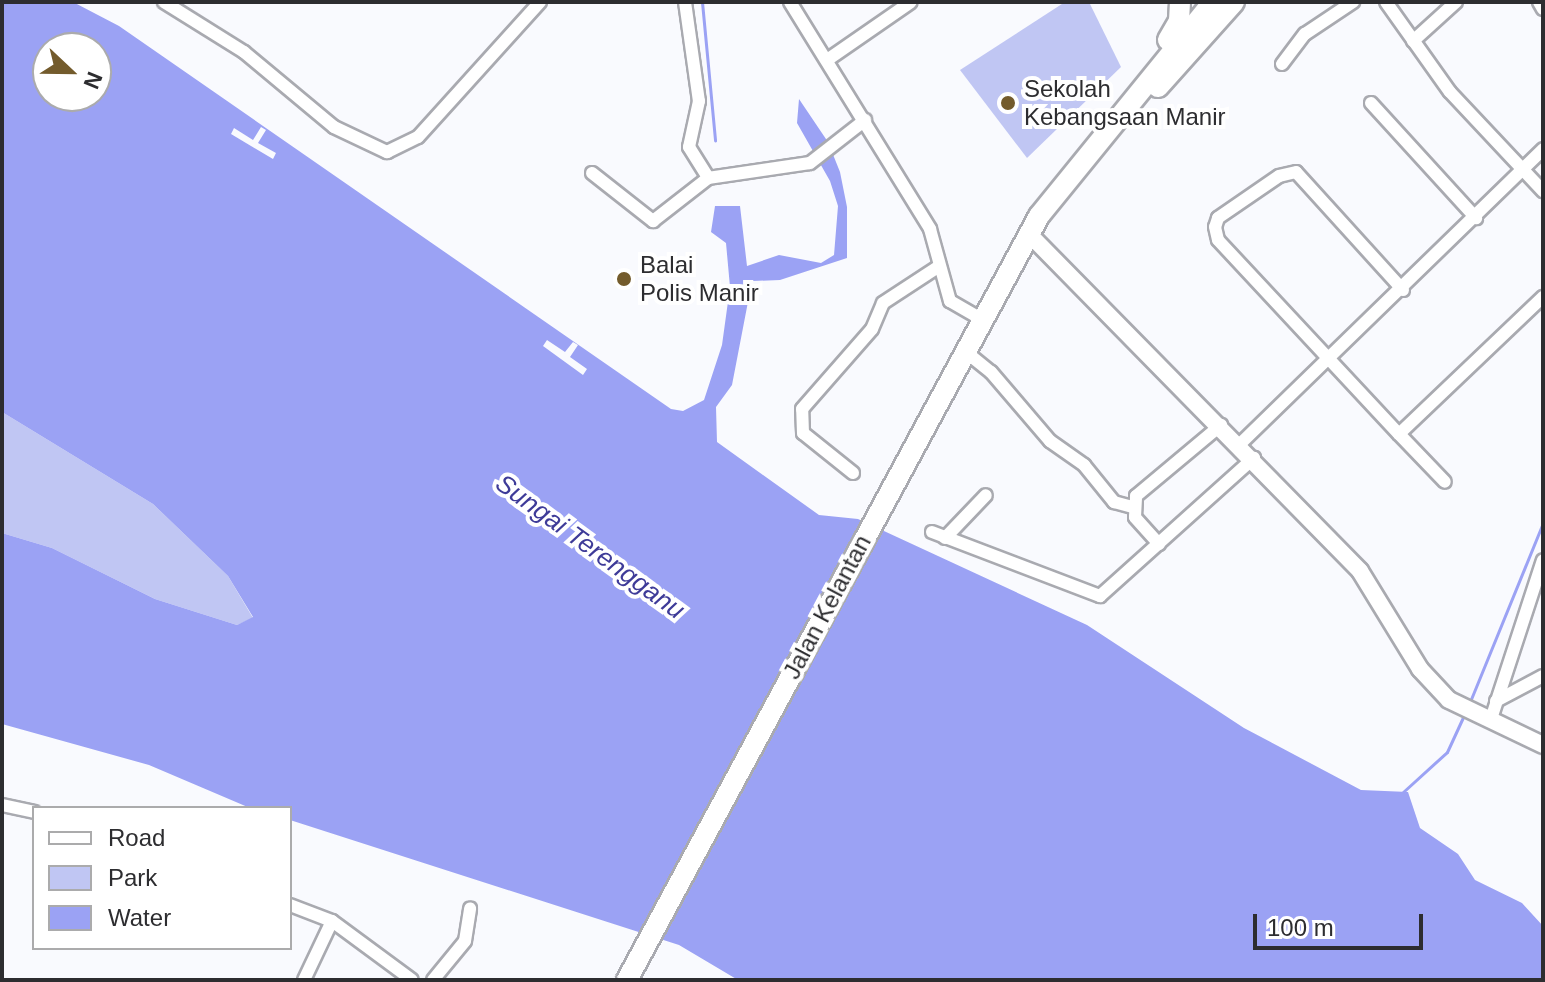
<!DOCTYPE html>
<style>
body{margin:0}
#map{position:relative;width:1545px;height:982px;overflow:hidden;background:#f9fafe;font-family:Helvetica,sans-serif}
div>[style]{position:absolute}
.green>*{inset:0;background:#c0c6f3}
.water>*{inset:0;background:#9ba2f4}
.pier>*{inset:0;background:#f9fafe}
.stream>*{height:3px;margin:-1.5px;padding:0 1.5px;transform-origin:1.5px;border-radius:1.5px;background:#9ba2f4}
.roads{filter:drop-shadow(2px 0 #a9aab0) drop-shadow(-2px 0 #a9aab0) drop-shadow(0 2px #a9aab0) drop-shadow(0 -2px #a9aab0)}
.minor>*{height:12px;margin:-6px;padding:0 6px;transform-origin:6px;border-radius:6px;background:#fff}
.tertiary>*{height:16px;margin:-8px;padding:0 8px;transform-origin:8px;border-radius:8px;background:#fff}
.trunk>*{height:20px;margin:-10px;padding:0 10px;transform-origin:10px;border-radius:10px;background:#fff}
.dots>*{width:22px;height:22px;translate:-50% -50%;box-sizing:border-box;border:4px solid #fff;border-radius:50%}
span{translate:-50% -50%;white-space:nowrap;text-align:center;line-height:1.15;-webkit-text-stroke:8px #fff;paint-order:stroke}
.poi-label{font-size:24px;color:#2d2d30}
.left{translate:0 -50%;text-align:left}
.street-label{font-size:24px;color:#2d2d30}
.water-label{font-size:26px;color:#3e3b98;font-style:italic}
.frame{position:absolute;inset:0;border:4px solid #2d2d30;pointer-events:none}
.legend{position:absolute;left:32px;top:806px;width:260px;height:144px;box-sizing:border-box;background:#fff;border:2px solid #ababac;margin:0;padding:10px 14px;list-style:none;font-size:24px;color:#2d2d30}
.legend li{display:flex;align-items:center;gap:16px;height:40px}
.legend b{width:40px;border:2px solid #ababac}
.north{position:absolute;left:32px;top:32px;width:80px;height:80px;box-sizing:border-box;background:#fff;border:2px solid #ababac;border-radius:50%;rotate:112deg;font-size:22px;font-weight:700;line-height:32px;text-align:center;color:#2d2d30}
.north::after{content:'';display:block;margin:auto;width:28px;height:36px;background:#735b2c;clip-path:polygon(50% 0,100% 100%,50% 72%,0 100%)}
.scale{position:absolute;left:1253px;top:914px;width:170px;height:36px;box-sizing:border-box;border:4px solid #2d2d30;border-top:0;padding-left:10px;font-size:24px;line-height:28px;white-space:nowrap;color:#2d2d30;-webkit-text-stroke:6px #fff;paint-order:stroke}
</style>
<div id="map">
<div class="green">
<div style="clip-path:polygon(1065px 2px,1089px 2px,1121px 67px,1027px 158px,960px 70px)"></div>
<div style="clip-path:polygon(2px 412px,153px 504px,228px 576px,253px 618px,237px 625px,155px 599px,52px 548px,2px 533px)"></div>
</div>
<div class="water">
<div style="clip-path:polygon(evenodd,2px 2px,73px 2px,119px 26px,671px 409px,683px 411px,704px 400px,722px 345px,730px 287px,726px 243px,711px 232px,715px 206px,740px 206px,747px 266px,779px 255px,821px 263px,834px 255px,838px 206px,830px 181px,797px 123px,799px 99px,828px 142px,840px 172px,847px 207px,847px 258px,780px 280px,752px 281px,732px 385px,716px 407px,717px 442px,819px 515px,858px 519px,1087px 625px,1244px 728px,1361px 790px,1408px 792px,1420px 828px,1458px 854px,1475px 880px,1522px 903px,1543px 926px,1543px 980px,738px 980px,679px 945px,290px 820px,290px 808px,250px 808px,149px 765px,2px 724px,2px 533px,52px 548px,155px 599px,237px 625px,253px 617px,228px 576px,153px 504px,2px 412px,2px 2px,48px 48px,96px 48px,96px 96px,48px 96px,48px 48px)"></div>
</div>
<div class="pier">
<div style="clip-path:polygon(261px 127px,266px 130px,258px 143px,276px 153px,273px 159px,231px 134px,234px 128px,253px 140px)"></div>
<div style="clip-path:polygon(547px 340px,565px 352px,573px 342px,578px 345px,570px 357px,587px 369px,583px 375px,543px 346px)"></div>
</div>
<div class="stream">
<div style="left:702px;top:2px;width:139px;rotate:84.6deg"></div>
<div style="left:1469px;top:704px;width:196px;rotate:-67.8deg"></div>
<div style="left:1403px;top:792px;width:59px;rotate:-42.3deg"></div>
<div style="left:1447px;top:752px;width:41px;rotate:-65.3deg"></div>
</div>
<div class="roads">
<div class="minor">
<div style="left:164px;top:2px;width:94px;rotate:32deg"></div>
<div style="left:244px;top:52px;width:117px;rotate:39.8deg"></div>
<div style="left:334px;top:127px;width:59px;rotate:25.3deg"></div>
<div style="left:387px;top:152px;width:34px;rotate:-26deg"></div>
<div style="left:418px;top:137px;width:182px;rotate:-47.9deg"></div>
<div style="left:685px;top:2px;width:100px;rotate:82deg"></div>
<div style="left:699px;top:101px;width:47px;rotate:102.3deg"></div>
<div style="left:689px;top:147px;width:36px;rotate:58deg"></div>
<div style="left:790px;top:2px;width:267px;rotate:58.3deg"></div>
<div style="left:930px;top:229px;width:75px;rotate:74.5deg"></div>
<div style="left:950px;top:301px;width:38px;rotate:30deg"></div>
<div style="left:1386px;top:2px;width:110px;rotate:54.6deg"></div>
<div style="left:1450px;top:92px;width:136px;rotate:46.8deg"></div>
<div style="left:1539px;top:2px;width:8px;rotate:60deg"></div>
<div style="left:1413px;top:41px;width:58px;rotate:-42.2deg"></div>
<div style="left:830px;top:58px;width:98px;rotate:-34.7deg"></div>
<div style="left:1282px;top:64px;width:38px;rotate:-53deg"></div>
<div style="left:1305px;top:34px;width:58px;rotate:-33.7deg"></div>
<div style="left:1371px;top:103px;width:156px;rotate:47.6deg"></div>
<div style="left:592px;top:173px;width:78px;rotate:38.2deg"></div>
<div style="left:653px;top:221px;width:70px;rotate:-38deg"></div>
<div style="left:708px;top:178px;width:103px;rotate:-8.4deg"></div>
<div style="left:810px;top:163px;width:70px;rotate:-38deg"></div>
<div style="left:1403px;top:290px;width:159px;rotate:-132.2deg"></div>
<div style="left:1296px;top:172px;width:17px;rotate:167deg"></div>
<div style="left:1279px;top:176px;width:74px;rotate:145.5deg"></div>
<div style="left:1218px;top:218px;width:9px;rotate:108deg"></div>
<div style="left:1215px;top:227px;width:13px;rotate:77deg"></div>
<div style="left:1218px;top:240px;width:265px;rotate:47deg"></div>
<div style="left:1399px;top:434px;width:199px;rotate:-43.6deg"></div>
<div style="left:966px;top:352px;width:32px;rotate:39deg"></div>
<div style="left:991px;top:372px;width:91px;rotate:49.5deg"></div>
<div style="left:1050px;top:441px;width:42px;rotate:35.2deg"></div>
<div style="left:1084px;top:465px;width:48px;rotate:51deg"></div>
<div style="left:1114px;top:502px;width:20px;rotate:15deg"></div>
<div style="left:1399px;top:434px;width:66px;rotate:46.2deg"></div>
<div style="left:1240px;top:444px;width:423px;rotate:-44.2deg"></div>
<div style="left:853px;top:473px;width:64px;rotate:-141.3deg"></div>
<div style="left:803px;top:433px;width:24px;rotate:-92deg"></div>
<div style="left:802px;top:409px;width:106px;rotate:-48.8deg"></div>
<div style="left:872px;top:329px;width:28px;rotate:-67deg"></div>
<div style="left:883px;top:303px;width:66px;rotate:-33.2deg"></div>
<div style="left:932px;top:532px;width:180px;rotate:20.9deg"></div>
<div style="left:1100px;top:596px;width:207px;rotate:-41.9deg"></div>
<div style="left:945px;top:538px;width:59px;rotate:-46.4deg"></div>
<div style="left:1159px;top:544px;width:36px;rotate:-132deg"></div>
<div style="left:1135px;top:517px;width:21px;rotate:-87deg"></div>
<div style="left:1136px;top:496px;width:111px;rotate:-39.9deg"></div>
<div style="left:1496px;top:701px;width:53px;rotate:-28deg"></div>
<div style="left:1491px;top:719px;width:167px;rotate:-71.9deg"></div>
<div style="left:2px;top:805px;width:33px;rotate:12deg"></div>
<div style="left:290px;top:905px;width:45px;rotate:20.9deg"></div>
<div style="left:332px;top:921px;width:99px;rotate:36.4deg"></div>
<div style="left:304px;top:980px;width:65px;rotate:-64.6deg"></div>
<div style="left:433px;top:980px;width:50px;rotate:-50.6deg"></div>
<div style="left:465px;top:941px;width:33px;rotate:-81deg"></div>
</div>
<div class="tertiary">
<div style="left:1032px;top:237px;width:468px;rotate:45.5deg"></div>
<div style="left:1360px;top:571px;width:115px;rotate:58.5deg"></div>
<div style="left:1420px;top:669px;width:42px;rotate:46.9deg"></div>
<div style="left:1449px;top:700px;width:104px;rotate:25.6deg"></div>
</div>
<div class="trunk">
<div style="left:1168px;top:40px;width:22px;rotate:-60deg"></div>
<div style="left:1179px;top:21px;width:19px;rotate:-87deg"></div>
<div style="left:1158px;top:87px;width:114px;rotate:-48.2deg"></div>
<div style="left:627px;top:980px;width:868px;rotate:-61.66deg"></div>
<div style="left:1039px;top:216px;width:276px;rotate:-50.9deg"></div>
</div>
</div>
<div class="dots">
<div style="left:1008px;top:103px;background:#735b2c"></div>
<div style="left:624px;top:279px;background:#735b2c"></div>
</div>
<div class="poi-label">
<span class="left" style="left:1024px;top:103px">Sekolah<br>Kebangsaan Manir</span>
<span class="left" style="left:640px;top:279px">Balai<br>Polis Manir</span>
</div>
<div class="street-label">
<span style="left:827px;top:607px;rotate:-62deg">Jalan Kelantan</span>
</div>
<div class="water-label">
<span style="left:590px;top:547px;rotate:36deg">Sungai Terengganu</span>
</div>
<div class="frame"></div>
<ul class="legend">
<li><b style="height:10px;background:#fff"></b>Road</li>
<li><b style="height:22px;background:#c0c6f3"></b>Park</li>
<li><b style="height:22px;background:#9ba2f4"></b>Water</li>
</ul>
<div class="north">N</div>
<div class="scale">100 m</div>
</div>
